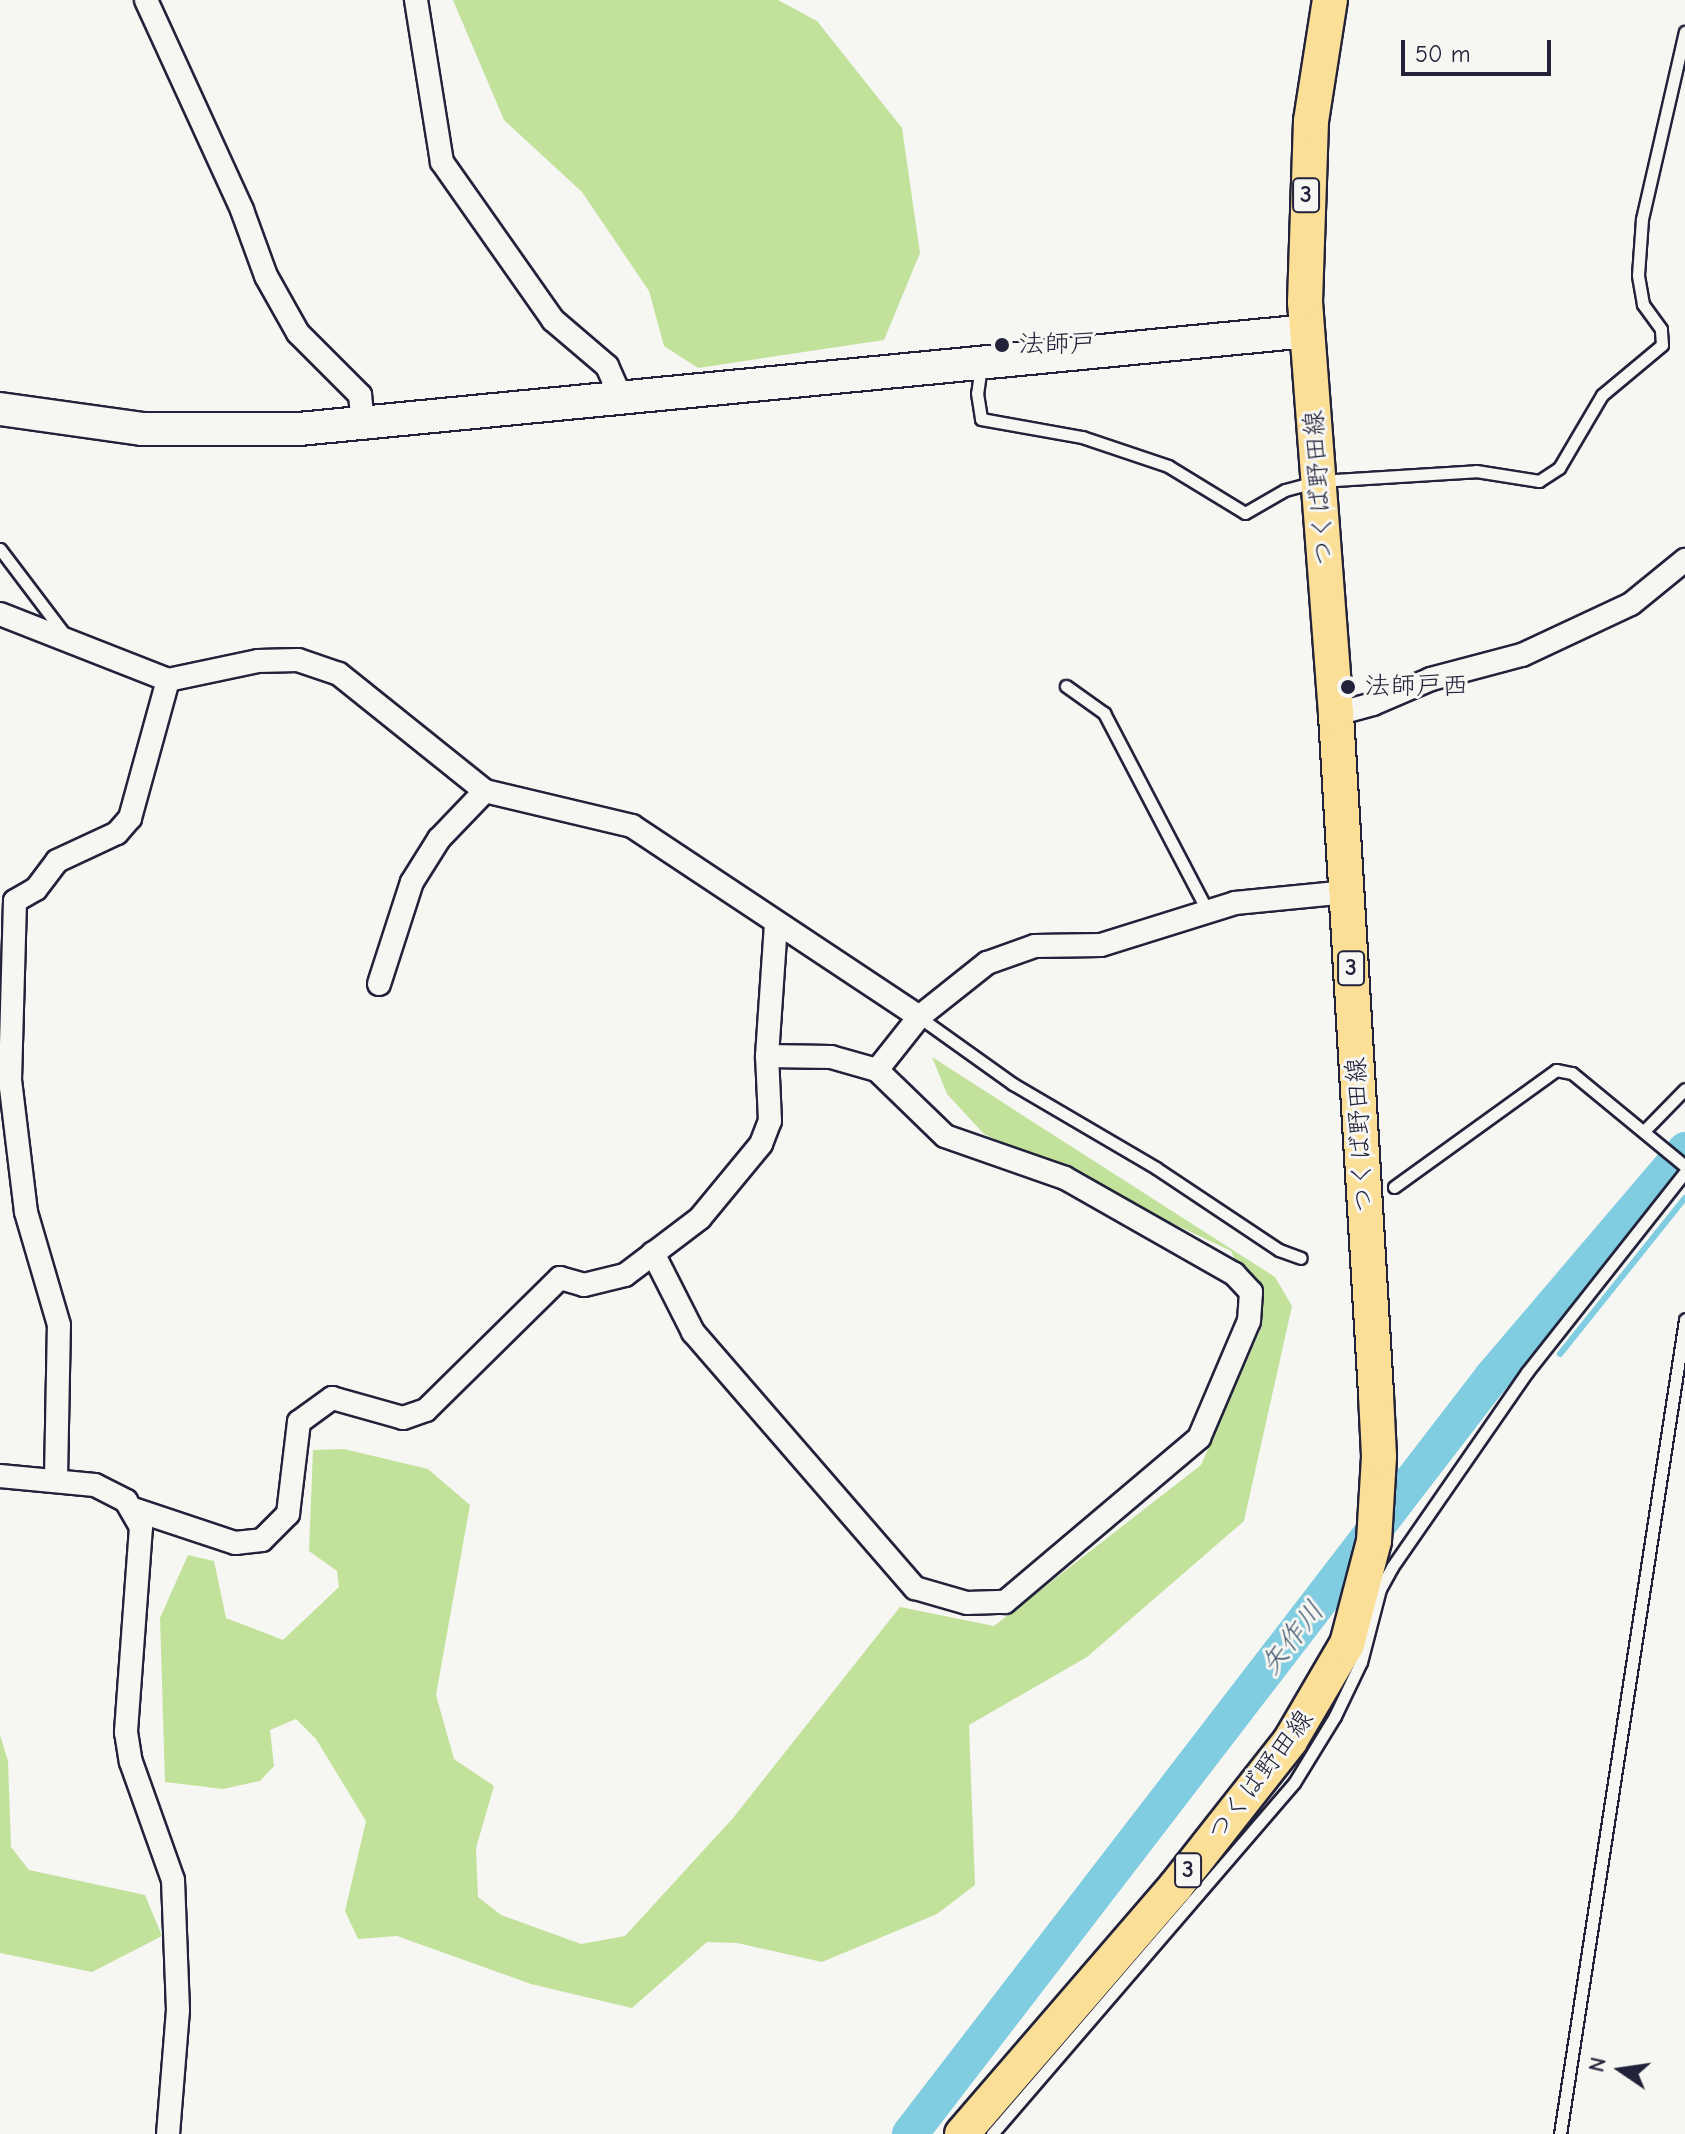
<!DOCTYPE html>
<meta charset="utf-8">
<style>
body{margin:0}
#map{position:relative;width:1685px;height:2134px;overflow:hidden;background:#f6f6f2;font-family:"Comic Neue","Klee One",sans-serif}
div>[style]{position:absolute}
.green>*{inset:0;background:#c2e29b}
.stream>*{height:6px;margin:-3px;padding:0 3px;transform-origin:3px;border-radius:3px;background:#80cce0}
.river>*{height:36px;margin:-18px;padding:0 18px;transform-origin:18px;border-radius:18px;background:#80cce0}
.roads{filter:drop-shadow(2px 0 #22223b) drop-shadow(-2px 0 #22223b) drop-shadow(0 2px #22223b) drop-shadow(0 -2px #22223b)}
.lane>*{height:11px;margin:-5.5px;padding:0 5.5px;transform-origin:5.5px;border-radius:5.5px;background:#f6f6f2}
.street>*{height:22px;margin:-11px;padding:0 11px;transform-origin:11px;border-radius:11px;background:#f6f6f2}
.secondary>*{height:32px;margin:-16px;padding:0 16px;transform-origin:16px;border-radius:16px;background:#f6f6f2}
.primary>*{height:34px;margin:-17px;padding:0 17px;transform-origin:17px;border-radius:17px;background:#fbdf96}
.dots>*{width:22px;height:22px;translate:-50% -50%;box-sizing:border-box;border:4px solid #f6f6f2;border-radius:50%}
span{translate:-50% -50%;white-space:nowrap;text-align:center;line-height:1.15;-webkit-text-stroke:6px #f6f6f2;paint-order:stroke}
.shield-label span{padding:2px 6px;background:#f6f6f2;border:2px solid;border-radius:6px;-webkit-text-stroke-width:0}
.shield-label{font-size:24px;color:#22223b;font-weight:700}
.poi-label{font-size:26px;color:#22223b}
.left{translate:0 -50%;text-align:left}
.street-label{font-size:26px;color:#22223b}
.water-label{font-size:28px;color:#3e556d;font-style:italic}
.north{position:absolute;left:1581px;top:2030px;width:80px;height:80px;-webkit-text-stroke:6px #f6f6f2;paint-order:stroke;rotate:283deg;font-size:22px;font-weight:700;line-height:32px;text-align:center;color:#22223b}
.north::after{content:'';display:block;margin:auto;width:28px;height:36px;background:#22223b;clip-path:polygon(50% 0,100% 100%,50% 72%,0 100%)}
.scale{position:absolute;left:1401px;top:40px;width:150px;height:36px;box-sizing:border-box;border:4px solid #22223b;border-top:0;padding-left:10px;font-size:24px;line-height:28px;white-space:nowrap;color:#22223b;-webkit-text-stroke:6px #f6f6f2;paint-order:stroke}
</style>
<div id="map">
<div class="green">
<div style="clip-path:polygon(453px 0,778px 0,817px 21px,902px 128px,920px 253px,884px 340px,698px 368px,664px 346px,649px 291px,582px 192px,504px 120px)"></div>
<div style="clip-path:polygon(932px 1057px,1275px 1277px,1292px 1306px,1244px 1521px,1087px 1657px,969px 1725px,975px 1885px,937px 1914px,822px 1962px,737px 1943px,707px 1942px,632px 2008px,531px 1984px,397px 1936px,358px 1939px,345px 1911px,366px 1821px,316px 1739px,296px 1719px,270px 1730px,274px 1766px,260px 1781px,223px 1789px,165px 1782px,160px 1618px,188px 1555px,214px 1561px,226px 1618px,283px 1640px,339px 1587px,337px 1571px,309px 1551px,313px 1450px,344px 1449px,428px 1469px,470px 1505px,436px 1695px,454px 1759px,494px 1786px,476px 1848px,478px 1897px,501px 1915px,581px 1944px,625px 1936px,733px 1818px,900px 1607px,994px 1626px,1201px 1465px,1262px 1326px,1231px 1251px,984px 1134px,947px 1094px)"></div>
<div style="clip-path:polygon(0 1735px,8px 1761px,11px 1847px,29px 1870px,145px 1895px,162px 1936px,92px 1972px,0 1953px)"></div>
</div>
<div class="stream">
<div style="left:1560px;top:1354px;width:200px;rotate:-51.3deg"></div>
</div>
<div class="river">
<div style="left:910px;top:2134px;width:955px;rotate:-52.45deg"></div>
<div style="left:1492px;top:1377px;width:298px;rotate:-49.6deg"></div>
</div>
<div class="roads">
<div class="lane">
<div style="left:981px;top:366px;width:27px;rotate:98deg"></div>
<div style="left:977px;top:393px;width:26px;rotate:81deg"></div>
<div style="left:981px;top:419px;width:103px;rotate:10.1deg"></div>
<div style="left:1082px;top:437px;width:91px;rotate:18.6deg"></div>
<div style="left:1168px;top:466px;width:90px;rotate:31.4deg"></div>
<div style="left:1245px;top:513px;width:46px;rotate:-29.9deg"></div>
<div style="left:1285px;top:490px;width:35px;rotate:-15deg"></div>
<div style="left:1319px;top:481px;width:157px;rotate:-3.6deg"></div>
<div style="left:1476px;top:471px;width:64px;rotate:9deg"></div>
<div style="left:1539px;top:481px;width:24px;rotate:-33deg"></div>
<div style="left:1559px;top:468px;width:85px;rotate:-59.5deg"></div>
<div style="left:1602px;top:395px;width:78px;rotate:-39.8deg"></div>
<div style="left:1662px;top:345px;width:16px;rotate:-94deg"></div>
<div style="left:1661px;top:329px;width:31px;rotate:-126deg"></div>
<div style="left:1643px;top:304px;width:29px;rotate:-100deg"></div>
<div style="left:1638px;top:275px;width:56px;rotate:-85.9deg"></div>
<div style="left:1642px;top:219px;width:192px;rotate:-77.1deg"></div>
<div style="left:0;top:549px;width:108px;rotate:52.9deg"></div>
<div style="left:1066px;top:686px;width:47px;rotate:35.4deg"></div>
<div style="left:1104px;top:713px;width:222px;rotate:62.4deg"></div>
<div style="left:919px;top:1017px;width:115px;rotate:35.5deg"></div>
<div style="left:1013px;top:1084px;width:166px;rotate:30.4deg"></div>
<div style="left:1156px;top:1168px;width:148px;rotate:33.7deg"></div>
<div style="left:1279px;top:1250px;width:23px;rotate:20deg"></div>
<div style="left:1645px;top:1130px;width:57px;rotate:-45.7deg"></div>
<div style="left:1394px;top:1187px;width:200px;rotate:-35.8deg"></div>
<div style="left:1556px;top:1070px;width:16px;rotate:11deg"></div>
<div style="left:1572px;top:1073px;width:146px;rotate:39.5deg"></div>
<div style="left:992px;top:2134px;width:463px;rotate:-49.3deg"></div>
<div style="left:1294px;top:1783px;width:79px;rotate:-58.5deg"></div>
<div style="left:1335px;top:1716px;width:60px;rotate:-64.3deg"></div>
<div style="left:1361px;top:1662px;width:75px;rotate:-75.4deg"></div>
<div style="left:1380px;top:1589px;width:25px;rotate:-61deg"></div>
<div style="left:1392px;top:1567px;width:237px;rotate:-55.3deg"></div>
<div style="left:1527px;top:1372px;width:255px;rotate:-51.7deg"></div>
<div style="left:1560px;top:2134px;width:824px;rotate:-81.27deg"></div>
</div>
<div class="street">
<div style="left:146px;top:0;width:231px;rotate:65.4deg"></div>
<div style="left:242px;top:210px;width:70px;rotate:70deg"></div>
<div style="left:266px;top:276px;width:65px;rotate:60.7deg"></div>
<div style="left:298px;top:333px;width:88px;rotate:45deg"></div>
<div style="left:360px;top:395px;width:29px;rotate:84deg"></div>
<div style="left:416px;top:0;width:164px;rotate:80.9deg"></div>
<div style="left:442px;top:162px;width:193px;rotate:54.9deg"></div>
<div style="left:553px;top:320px;width:71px;rotate:40.4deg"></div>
<div style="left:607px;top:366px;width:36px;rotate:66deg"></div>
<div style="left:0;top:614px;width:180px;rotate:21.4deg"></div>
<div style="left:168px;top:680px;width:92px;rotate:-11.9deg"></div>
<div style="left:258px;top:661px;width:40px;rotate:-1.4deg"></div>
<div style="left:298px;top:660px;width:43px;rotate:18.9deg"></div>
<div style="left:339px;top:674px;width:187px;rotate:38.7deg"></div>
<div style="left:485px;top:791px;width:151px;rotate:13.4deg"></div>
<div style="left:632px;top:826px;width:345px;rotate:33.6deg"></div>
<div style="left:1336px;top:714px;width:38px;rotate:-15deg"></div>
<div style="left:1373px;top:704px;width:63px;rotate:-23.3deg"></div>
<div style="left:1431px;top:679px;width:94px;rotate:-14.8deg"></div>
<div style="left:1522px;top:655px;width:120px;rotate:-25.1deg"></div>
<div style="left:1631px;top:604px;width:70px;rotate:-39.2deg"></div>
<div style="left:379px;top:984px;width:107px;rotate:-72.1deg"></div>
<div style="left:412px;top:882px;width:51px;rotate:-57.9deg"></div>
<div style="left:439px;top:839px;width:66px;rotate:-46.2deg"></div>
<div style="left:767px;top:1056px;width:64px;rotate:0.9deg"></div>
<div style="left:831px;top:1057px;width:48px;rotate:15.8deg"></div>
<div style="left:877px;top:1070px;width:68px;rotate:-51.6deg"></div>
<div style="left:919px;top:1017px;width:87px;rotate:-38.5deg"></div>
<div style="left:987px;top:963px;width:51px;rotate:-19.5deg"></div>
<div style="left:1035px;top:946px;width:66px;rotate:-0.9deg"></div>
<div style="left:1101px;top:945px;width:140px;rotate:-17.4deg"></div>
<div style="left:1235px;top:903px;width:113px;rotate:-5.6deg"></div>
<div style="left:653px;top:1253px;width:89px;rotate:63.1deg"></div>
<div style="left:693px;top:1332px;width:339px;rotate:49.1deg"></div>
<div style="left:915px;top:1588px;width:54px;rotate:16.1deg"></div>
<div style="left:967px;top:1603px;width:38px;rotate:-2deg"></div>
<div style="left:1005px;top:1602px;width:254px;rotate:-40.2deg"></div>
<div style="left:1199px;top:1438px;width:127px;rotate:-66.9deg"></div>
<div style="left:1249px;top:1321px;width:29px;rotate:-86deg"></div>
<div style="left:1251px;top:1292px;width:25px;rotate:-133deg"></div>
<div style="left:1234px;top:1274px;width:194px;rotate:-150.4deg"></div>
<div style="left:1065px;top:1178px;width:127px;rotate:-160.7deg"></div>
<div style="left:945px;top:1136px;width:95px;rotate:-135.9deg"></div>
<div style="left:0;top:1476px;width:95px;rotate:5.4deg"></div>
<div style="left:95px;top:1485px;width:35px;rotate:27deg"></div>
<div style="left:126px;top:1501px;width:30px;rotate:60deg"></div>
<div style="left:141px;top:1527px;width:206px;rotate:94.2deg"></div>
<div style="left:126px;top:1732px;width:30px;rotate:81deg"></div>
<div style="left:131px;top:1762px;width:125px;rotate:70.4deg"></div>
<div style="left:173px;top:1880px;width:130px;rotate:87.8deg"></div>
<div style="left:178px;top:2010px;width:124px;rotate:94.6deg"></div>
<div style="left:56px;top:1478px;width:153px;rotate:-88.9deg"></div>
<div style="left:59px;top:1325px;width:118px;rotate:-106.3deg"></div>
<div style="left:26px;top:1212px;width:133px;rotate:-96.9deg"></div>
<div style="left:10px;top:1080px;width:179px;rotate:-88.4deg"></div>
<div style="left:15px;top:901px;width:24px;rotate:-30deg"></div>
<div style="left:36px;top:889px;width:35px;rotate:-53deg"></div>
<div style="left:57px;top:861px;width:66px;rotate:-25deg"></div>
<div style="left:117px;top:833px;width:20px;rotate:-49deg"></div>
<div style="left:130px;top:818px;width:143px;rotate:-74.6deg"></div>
<div style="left:133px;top:1509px;width:108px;rotate:18.4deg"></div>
<div style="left:235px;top:1543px;width:27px;rotate:-6deg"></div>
<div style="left:262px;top:1540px;width:37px;rotate:-45deg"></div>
<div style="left:288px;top:1514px;width:93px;rotate:-83.2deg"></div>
<div style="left:299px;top:1422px;width:41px;rotate:-36deg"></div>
<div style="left:332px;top:1398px;width:74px;rotate:15.7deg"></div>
<div style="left:403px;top:1418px;width:24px;rotate:-19deg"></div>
<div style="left:426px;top:1410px;width:188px;rotate:-44.6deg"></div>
<div style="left:560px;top:1278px;width:25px;rotate:16deg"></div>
<div style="left:584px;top:1285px;width:42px;rotate:-13.7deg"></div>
<div style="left:625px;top:1275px;width:94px;rotate:-37.2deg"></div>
<div style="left:700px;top:1218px;width:96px;rotate:-50.5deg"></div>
<div style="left:761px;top:1144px;width:25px;rotate:-69deg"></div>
<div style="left:770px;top:1121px;width:65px;rotate:-92.6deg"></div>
<div style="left:767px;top:1056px;width:131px;rotate:-86.1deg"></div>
</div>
<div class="secondary">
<div style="left:0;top:409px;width:143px;rotate:8deg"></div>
<div style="left:142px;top:429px;width:157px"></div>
<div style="left:299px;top:429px;width:1013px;rotate:-5.55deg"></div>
</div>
<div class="primary">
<div style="left:962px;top:2134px;width:328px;rotate:-49.2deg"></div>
<div style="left:1176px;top:1886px;width:184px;rotate:-51.8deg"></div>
<div style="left:1290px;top:1741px;width:113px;rotate:-59.6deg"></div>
<div style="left:1347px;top:1644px;width:106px;rotate:-75.3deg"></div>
<div style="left:1374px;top:1541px;width:85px;rotate:-86.6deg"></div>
<div style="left:1379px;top:1456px;width:62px;rotate:-92.8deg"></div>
<div style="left:1376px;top:1394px;width:681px;rotate:-93.37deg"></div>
<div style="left:1336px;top:714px;width:413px;rotate:-94.3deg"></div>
<div style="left:1305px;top:302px;width:181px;rotate:-88.1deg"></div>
<div style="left:1311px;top:121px;width:122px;rotate:-81.1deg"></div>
</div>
</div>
<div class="dots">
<div style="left:1002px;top:345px;background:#22223b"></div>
<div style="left:1348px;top:687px;background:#22223b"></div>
</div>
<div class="shield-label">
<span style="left:1306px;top:195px">3</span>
<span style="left:1351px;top:968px">3</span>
<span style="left:1188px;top:1870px">3</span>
</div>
<div class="poi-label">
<span class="left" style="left:1018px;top:345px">法師戸</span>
<span class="left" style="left:1364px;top:687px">法師戸西</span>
</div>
<div class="street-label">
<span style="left:1320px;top:488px;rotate:-94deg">つくば野田線</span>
<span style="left:1361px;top:1135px;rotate:-93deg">つくば野田線</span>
<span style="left:1261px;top:1776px;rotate:-53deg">つくば野田線</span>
</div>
<div class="water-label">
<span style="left:1292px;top:1638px;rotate:-52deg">矢作川</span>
</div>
<div class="north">N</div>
<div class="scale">50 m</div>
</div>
